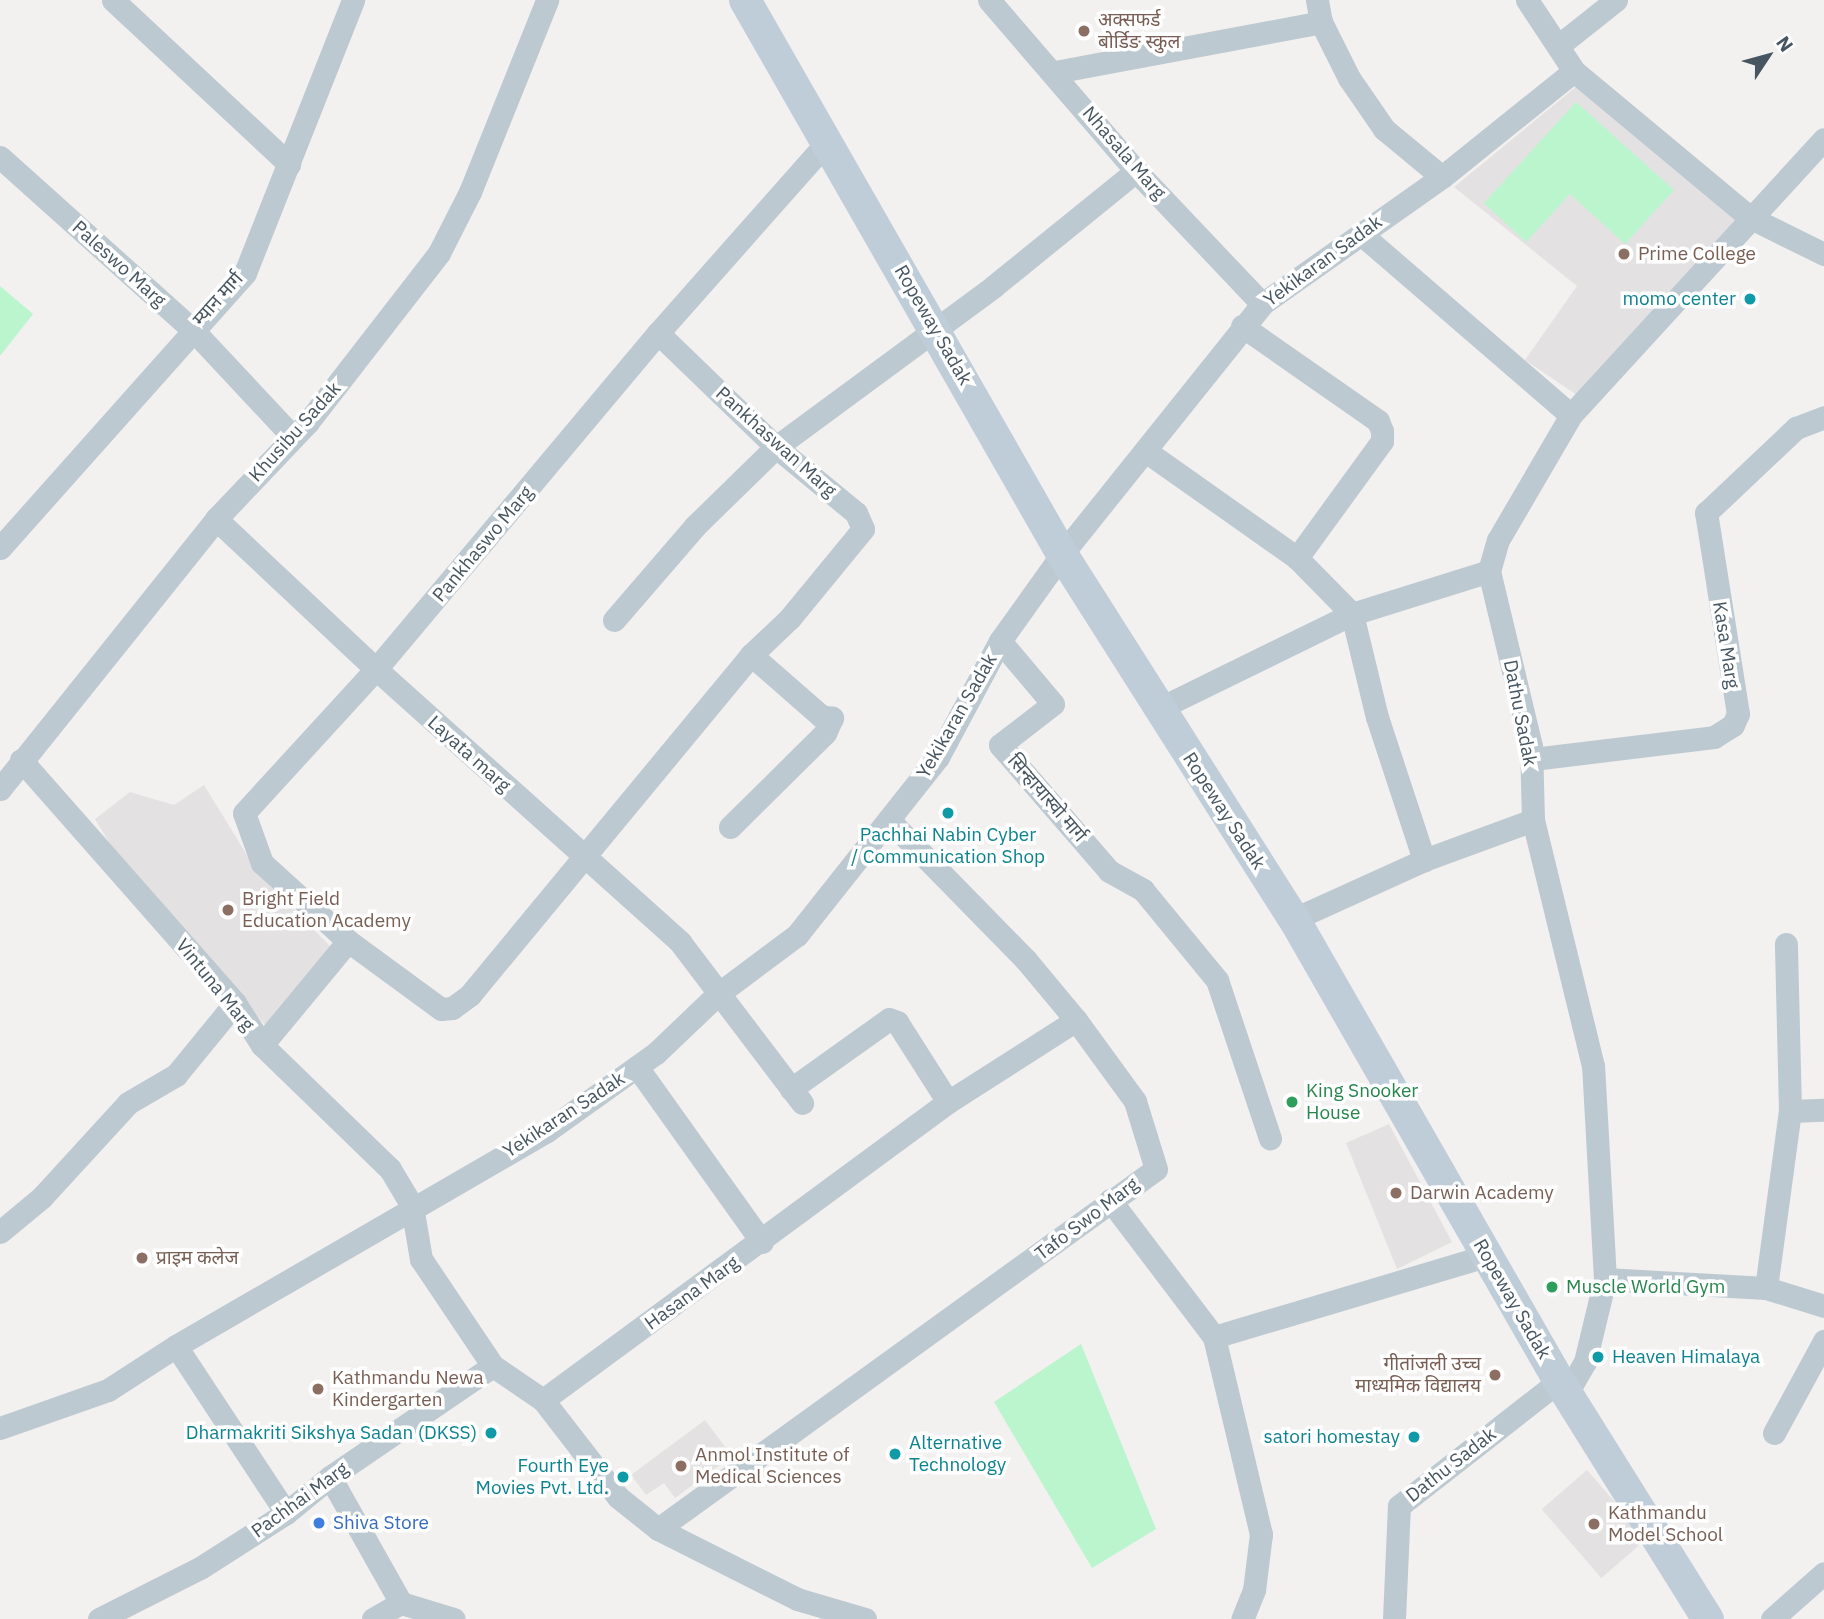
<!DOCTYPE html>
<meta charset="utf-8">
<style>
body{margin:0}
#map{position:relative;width:1824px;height:1619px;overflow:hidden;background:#f3f0f0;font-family:"IBM Plex Sans","Noto Sans Devanagari",sans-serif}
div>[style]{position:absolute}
.education>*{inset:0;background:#e4e1e2;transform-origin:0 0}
.green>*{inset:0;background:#baf5cd}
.street>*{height:23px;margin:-11.5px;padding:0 11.5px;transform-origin:11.5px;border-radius:11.5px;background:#bdc9d1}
.secondary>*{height:32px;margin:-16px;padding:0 16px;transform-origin:16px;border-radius:16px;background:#bfcdd9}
.dots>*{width:19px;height:19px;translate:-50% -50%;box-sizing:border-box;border:4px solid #fff;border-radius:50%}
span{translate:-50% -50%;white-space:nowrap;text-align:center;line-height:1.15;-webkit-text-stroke:7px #fff;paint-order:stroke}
.education-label{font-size:19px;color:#785e54}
.left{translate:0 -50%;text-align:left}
.right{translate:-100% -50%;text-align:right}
.street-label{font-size:19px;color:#465560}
.culture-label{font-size:19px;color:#0d838f}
.leisure-label{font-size:19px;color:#27864d}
.shop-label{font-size:19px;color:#366cbe}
.north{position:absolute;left:1733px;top:21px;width:70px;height:70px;-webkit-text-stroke:5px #fff;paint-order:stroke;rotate:54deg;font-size:19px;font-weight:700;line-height:28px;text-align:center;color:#465560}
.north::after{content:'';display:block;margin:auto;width:24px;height:32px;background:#465560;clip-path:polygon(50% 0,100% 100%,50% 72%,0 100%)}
</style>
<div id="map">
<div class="education">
<div style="clip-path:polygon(1577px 86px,1739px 222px,1593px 406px,1525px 360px,1577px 286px,1454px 187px)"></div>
<div style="clip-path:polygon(204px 785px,258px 873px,330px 946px,268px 1028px,125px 869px,95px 819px,130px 792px,174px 805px)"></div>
<div style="clip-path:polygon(1389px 1124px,1452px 1242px,1397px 1269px,1346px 1143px)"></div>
<div style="clip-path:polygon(705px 1420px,732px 1456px,675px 1498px,664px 1483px,646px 1495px,631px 1475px)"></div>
<div style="left:1587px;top:1470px;width:91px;height:60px;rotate:49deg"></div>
</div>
<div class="green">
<div style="clip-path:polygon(1576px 102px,1674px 190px,1625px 244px,1570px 194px,1526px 242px,1484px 203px)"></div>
<div style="clip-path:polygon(0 286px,33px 314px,0 356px)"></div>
<div style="clip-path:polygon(1081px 1344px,1156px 1529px,1092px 1568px,994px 1402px)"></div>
</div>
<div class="street">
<div style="left:113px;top:0;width:241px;rotate:43deg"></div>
<div style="left:989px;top:0;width:225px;rotate:49.3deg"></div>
<div style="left:1136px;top:171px;width:183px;rotate:46.5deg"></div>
<div style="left:1317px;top:0;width:22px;rotate:80deg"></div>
<div style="left:1321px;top:22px;width:63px;rotate:63.4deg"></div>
<div style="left:1349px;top:78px;width:62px;rotate:55.5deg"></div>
<div style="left:1384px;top:129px;width:75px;rotate:39.6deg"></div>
<div style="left:1527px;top:0;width:85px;rotate:56.5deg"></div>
<div style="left:1558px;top:46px;width:74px;rotate:-38.4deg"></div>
<div style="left:1055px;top:72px;width:271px;rotate:-10.6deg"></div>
<div style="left:0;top:157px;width:258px;rotate:41.9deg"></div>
<div style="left:192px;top:329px;width:146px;rotate:46.9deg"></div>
<div style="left:1361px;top:234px;width:277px;rotate:40.8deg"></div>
<div style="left:1242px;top:326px;width:166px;rotate:34.9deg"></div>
<div style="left:1378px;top:421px;width:11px;rotate:68deg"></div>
<div style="left:1382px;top:431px;width:10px;rotate:90deg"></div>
<div style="left:1382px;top:441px;width:145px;rotate:126deg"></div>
<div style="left:1297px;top:558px;width:78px;rotate:45.5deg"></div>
<div style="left:1352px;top:614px;width:106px;rotate:76.4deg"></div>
<div style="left:1377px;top:717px;width:151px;rotate:71.8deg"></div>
<div style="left:658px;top:333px;width:164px;rotate:44deg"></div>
<div style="left:776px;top:447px;width:104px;rotate:39.5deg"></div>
<div style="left:856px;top:513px;width:17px;rotate:66deg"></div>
<div style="left:863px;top:529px;width:115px;rotate:129.4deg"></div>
<div style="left:790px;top:618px;width:54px;rotate:136.5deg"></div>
<div style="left:751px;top:655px;width:441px;rotate:129.6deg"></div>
<div style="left:470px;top:995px;width:22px;rotate:144deg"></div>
<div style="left:452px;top:1008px;width:11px;rotate:175deg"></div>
<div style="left:441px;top:1009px;width:115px;rotate:-143.8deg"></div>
<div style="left:348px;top:941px;width:116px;rotate:-137.8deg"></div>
<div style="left:262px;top:863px;width:53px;rotate:-109.8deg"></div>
<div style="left:244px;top:813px;width:195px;rotate:-47.5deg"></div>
<div style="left:376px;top:669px;width:439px;rotate:-50deg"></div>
<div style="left:658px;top:333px;width:255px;rotate:-48.5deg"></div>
<div style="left:1147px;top:452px;width:184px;rotate:35.2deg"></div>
<div style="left:216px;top:519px;width:219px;rotate:43.2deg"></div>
<div style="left:376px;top:669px;width:409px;rotate:41.9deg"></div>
<div style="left:680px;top:942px;width:202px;rotate:52.8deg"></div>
<div style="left:0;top:548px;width:368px;rotate:-48.3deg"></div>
<div style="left:245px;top:273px;width:294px;rotate:-68.4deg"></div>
<div style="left:614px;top:620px;width:124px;rotate:-49.2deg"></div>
<div style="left:695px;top:526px;width:113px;rotate:-44.3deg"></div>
<div style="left:776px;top:447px;width:271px;rotate:-36.4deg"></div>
<div style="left:994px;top:286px;width:183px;rotate:-39deg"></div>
<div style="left:1000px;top:641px;width:82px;rotate:49.9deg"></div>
<div style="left:1053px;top:704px;width:67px;rotate:142.3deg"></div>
<div style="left:1000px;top:745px;width:167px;rotate:49.1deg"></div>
<div style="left:1109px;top:871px;width:39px;rotate:29deg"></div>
<div style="left:1143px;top:890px;width:117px;rotate:50.6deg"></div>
<div style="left:1217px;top:980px;width:167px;rotate:71.5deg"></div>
<div style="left:1158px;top:709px;width:216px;rotate:-26.1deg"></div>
<div style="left:1352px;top:614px;width:144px;rotate:-17.4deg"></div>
<div style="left:1533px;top:759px;width:182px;rotate:-6.9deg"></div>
<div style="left:1714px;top:737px;width:22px;rotate:-32deg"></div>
<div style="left:1733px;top:725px;width:12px;rotate:-66deg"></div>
<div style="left:1738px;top:714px;width:204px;rotate:-99deg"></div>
<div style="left:1706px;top:513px;width:124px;rotate:-43.4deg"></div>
<div style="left:1796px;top:428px;width:30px;rotate:-21deg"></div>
<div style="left:21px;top:760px;width:324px;rotate:48.6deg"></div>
<div style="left:235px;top:1003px;width:50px;rotate:57.3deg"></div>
<div style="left:262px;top:1045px;width:178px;rotate:44.1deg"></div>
<div style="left:390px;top:1169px;width:43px;rotate:59.3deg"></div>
<div style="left:412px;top:1206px;width:54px;rotate:80.4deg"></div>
<div style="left:421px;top:1259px;width:129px;rotate:56.1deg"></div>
<div style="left:493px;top:1366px;width:60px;rotate:34.2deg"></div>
<div style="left:543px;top:1400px;width:123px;rotate:52.3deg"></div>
<div style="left:618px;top:1497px;width:51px;rotate:38.7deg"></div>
<div style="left:658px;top:1529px;width:156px;rotate:26.7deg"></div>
<div style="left:797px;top:1599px;width:71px;rotate:16.4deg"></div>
<div style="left:0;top:789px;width:346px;rotate:-51.3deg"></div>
<div style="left:216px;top:519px;width:134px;rotate:-46.5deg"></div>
<div style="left:308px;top:422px;width:214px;rotate:-52.2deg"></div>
<div style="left:439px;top:253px;width:68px;rotate:-63.1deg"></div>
<div style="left:470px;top:192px;width:207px;rotate:-68.1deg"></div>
<div style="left:730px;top:827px;width:134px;rotate:-44.7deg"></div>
<div style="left:825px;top:733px;width:17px;rotate:-65deg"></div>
<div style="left:832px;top:718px;width:11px;rotate:-170deg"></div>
<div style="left:821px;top:716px;width:93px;rotate:-138.9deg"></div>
<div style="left:1294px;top:919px;width:143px;rotate:-24.4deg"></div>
<div style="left:1424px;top:860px;width:116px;rotate:-20.2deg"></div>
<div style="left:262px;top:1045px;width:135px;rotate:-50.4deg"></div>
<div style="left:637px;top:1067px;width:215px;rotate:54.5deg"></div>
<div style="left:791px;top:1089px;width:120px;rotate:-35.5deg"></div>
<div style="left:889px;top:1019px;width:9px;rotate:21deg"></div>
<div style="left:897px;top:1022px;width:95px;rotate:57.5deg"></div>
<div style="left:1790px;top:1111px;width:34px;rotate:-2deg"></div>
<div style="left:1110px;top:1200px;width:172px;rotate:52.8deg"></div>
<div style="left:1214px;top:1337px;width:203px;rotate:76.6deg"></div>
<div style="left:1261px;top:1534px;width:56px;rotate:97.1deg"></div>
<div style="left:1254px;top:1590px;width:31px;rotate:112deg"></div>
<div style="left:0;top:1232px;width:55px;rotate:-39.8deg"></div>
<div style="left:42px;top:1197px;width:127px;rotate:-47.5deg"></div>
<div style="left:128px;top:1103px;width:56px;rotate:-30.3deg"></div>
<div style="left:176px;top:1075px;width:93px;rotate:-50.7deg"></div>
<div style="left:1605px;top:1279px;width:161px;rotate:3.2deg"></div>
<div style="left:1766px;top:1288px;width:61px;rotate:17.2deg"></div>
<div style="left:1766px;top:1288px;width:179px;rotate:-82.3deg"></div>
<div style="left:1790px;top:1111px;width:167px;rotate:-91.4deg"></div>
<div style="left:1214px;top:1337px;width:284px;rotate:-16.6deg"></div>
<div style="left:176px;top:1346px;width:200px;rotate:56.6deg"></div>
<div style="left:1567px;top:1393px;width:36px;rotate:-60deg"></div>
<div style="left:1585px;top:1362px;width:85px;rotate:-76.5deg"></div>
<div style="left:1605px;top:1279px;width:213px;rotate:-93.2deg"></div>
<div style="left:1593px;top:1066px;width:253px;rotate:-103.7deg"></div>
<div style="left:1533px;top:820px;width:74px;rotate:-91.5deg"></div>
<div style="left:1531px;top:746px;width:180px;rotate:-103.5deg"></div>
<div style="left:1489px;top:571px;width:32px;rotate:-74deg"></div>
<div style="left:1498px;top:540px;width:145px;rotate:-59.7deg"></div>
<div style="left:1571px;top:415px;width:374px;rotate:-47.5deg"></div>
<div style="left:543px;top:1400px;width:503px;rotate:-36.35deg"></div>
<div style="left:948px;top:1102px;width:152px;rotate:-32.6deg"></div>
<div style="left:0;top:1428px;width:114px;rotate:-19.4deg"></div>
<div style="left:108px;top:1390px;width:81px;rotate:-32.9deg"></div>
<div style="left:176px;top:1346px;width:429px;rotate:-30.1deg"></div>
<div style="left:547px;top:1131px;width:134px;rotate:-35.6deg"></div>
<div style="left:656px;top:1053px;width:86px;rotate:-43.6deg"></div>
<div style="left:718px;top:994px;width:99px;rotate:-36.8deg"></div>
<div style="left:797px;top:935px;width:227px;rotate:-51.6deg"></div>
<div style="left:938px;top:757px;width:132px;rotate:-61.9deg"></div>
<div style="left:1000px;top:641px;width:107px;rotate:-54.5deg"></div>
<div style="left:1062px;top:554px;width:320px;rotate:-51.3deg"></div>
<div style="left:1262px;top:304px;width:220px;rotate:-35.2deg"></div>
<div style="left:1442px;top:177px;width:169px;rotate:-38.8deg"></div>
<div style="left:1574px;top:71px;width:228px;rotate:39.8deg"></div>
<div style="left:1749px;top:217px;width:84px;rotate:26.3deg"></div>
<div style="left:1774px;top:1433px;width:105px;rotate:-61.5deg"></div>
<div style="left:330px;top:1477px;width:145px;rotate:60.6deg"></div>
<div style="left:401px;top:1603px;width:55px;rotate:16.8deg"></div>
<div style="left:658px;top:1529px;width:614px;rotate:-35.86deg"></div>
<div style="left:1156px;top:1169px;width:71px;rotate:-107.2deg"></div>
<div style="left:1135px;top:1101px;width:100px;rotate:-126.1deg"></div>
<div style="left:1076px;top:1020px;width:78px;rotate:-129.8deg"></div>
<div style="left:1026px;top:960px;width:194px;rotate:-134.4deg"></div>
<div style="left:99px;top:1619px;width:113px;rotate:-26.8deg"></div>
<div style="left:200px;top:1568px;width:102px;rotate:-32.6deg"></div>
<div style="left:286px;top:1513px;width:57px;rotate:-39.3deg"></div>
<div style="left:330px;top:1477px;width:197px;rotate:-34.3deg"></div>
<div style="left:373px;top:1619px;width:32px;rotate:-30deg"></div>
<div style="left:1394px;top:1619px;width:113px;rotate:-87.5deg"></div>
<div style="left:1399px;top:1506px;width:203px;rotate:-38deg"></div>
<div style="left:1772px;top:1619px;width:69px;rotate:-41.5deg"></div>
</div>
<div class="secondary">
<div style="left:745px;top:0;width:638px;rotate:60.22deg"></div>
<div style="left:1062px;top:554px;width:432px;rotate:57.6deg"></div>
<div style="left:1294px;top:919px;width:533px;rotate:60.16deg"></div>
<div style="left:1559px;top:1381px;width:281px;rotate:58deg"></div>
</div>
<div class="dots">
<div style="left:1084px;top:31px;background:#8d6e63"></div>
<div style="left:1624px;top:254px;background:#8d6e63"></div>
<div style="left:1750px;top:299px;background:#0f9aa8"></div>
<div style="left:948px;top:813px;background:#0f9aa8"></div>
<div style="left:228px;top:910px;background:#8d6e63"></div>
<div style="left:1292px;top:1102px;background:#2e9e5b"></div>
<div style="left:1396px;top:1193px;background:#8d6e63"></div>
<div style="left:142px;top:1258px;background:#8d6e63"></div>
<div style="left:1552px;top:1287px;background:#2e9e5b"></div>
<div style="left:1598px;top:1357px;background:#0f9aa8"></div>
<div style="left:1495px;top:1375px;background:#8d6e63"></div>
<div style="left:318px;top:1389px;background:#8d6e63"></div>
<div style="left:491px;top:1433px;background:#0f9aa8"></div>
<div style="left:1414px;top:1437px;background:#0f9aa8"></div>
<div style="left:895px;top:1454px;background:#0f9aa8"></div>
<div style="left:681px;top:1466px;background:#8d6e63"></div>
<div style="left:623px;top:1477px;background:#0f9aa8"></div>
<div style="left:319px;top:1523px;background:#3f7fe0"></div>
<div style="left:1594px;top:1524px;background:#8d6e63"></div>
</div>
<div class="education-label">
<span class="left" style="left:1098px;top:31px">अक्सफर्ड<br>बोर्डिङ स्कुल</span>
<span class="left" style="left:1638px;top:254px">Prime College</span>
<span class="left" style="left:242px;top:910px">Bright Field<br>Education Academy</span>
<span class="left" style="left:1410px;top:1193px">Darwin Academy</span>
<span class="left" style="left:156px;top:1258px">प्राइम कलेज</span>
<span class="right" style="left:1481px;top:1375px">गीतांजली उच्च<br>माध्यमिक विद्यालय</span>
<span class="left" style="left:332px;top:1389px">Kathmandu Newa<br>Kindergarten</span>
<span class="left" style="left:695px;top:1466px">Anmol Institute of<br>Medical Sciences</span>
<span class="left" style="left:1608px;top:1524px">Kathmandu<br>Model School</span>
</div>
<div class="street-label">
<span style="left:1124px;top:153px;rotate:49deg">Nhasala Marg</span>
<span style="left:1323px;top:261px;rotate:-36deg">Yekikaran Sadak</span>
<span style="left:119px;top:264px;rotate:42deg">Paleswo Marg</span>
<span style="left:218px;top:299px;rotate:-48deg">म्यान मार्ग</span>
<span style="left:933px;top:325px;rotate:60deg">Ropeway Sadak</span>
<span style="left:295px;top:432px;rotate:-48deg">Khusibu Sadak</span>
<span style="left:776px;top:442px;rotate:42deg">Pankhaswan Marg</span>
<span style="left:483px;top:544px;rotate:-50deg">Pankhaswo Marg</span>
<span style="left:1726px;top:645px;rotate:81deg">Kasa Marg</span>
<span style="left:1520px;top:713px;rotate:79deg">Dathu Sadak</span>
<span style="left:957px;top:716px;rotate:-60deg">Yekikaran Sadak</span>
<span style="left:469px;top:754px;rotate:42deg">Layata marg</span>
<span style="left:1047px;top:798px;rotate:49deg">सिन्हायास्वो मार्ग</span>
<span style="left:1224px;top:811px;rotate:57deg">Ropeway Sadak</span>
<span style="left:215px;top:985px;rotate:51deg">Vintuna Marg</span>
<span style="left:564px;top:1115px;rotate:-33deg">Yekikaran Sadak</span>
<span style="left:1087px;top:1219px;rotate:-37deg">Tafo Swo Marg</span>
<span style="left:692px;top:1293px;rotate:-36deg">Hasana Marg</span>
<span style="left:1512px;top:1299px;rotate:60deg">Ropeway Sadak</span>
<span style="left:1451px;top:1465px;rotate:-38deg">Dathu Sadak</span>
<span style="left:300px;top:1500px;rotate:-36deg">Pachhai Marg</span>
</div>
<div class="culture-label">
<span class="right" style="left:1736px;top:299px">momo center</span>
<span style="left:948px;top:846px">Pachhai Nabin Cyber<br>/ Communication Shop</span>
<span class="left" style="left:1612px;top:1357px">Heaven Himalaya</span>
<span class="right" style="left:477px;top:1433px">Dharmakriti Sikshya Sadan (DKSS)</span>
<span class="right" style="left:1400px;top:1437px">satori homestay</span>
<span class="left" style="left:909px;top:1454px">Alternative<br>Technology</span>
<span class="right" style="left:609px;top:1477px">Fourth Eye<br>Movies Pvt. Ltd.</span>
</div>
<div class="leisure-label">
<span class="left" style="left:1306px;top:1102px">King Snooker<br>House</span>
<span class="left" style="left:1566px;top:1287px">Muscle World Gym</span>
</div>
<div class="shop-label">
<span class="left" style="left:333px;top:1523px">Shiva Store</span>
</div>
<div class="north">N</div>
</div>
